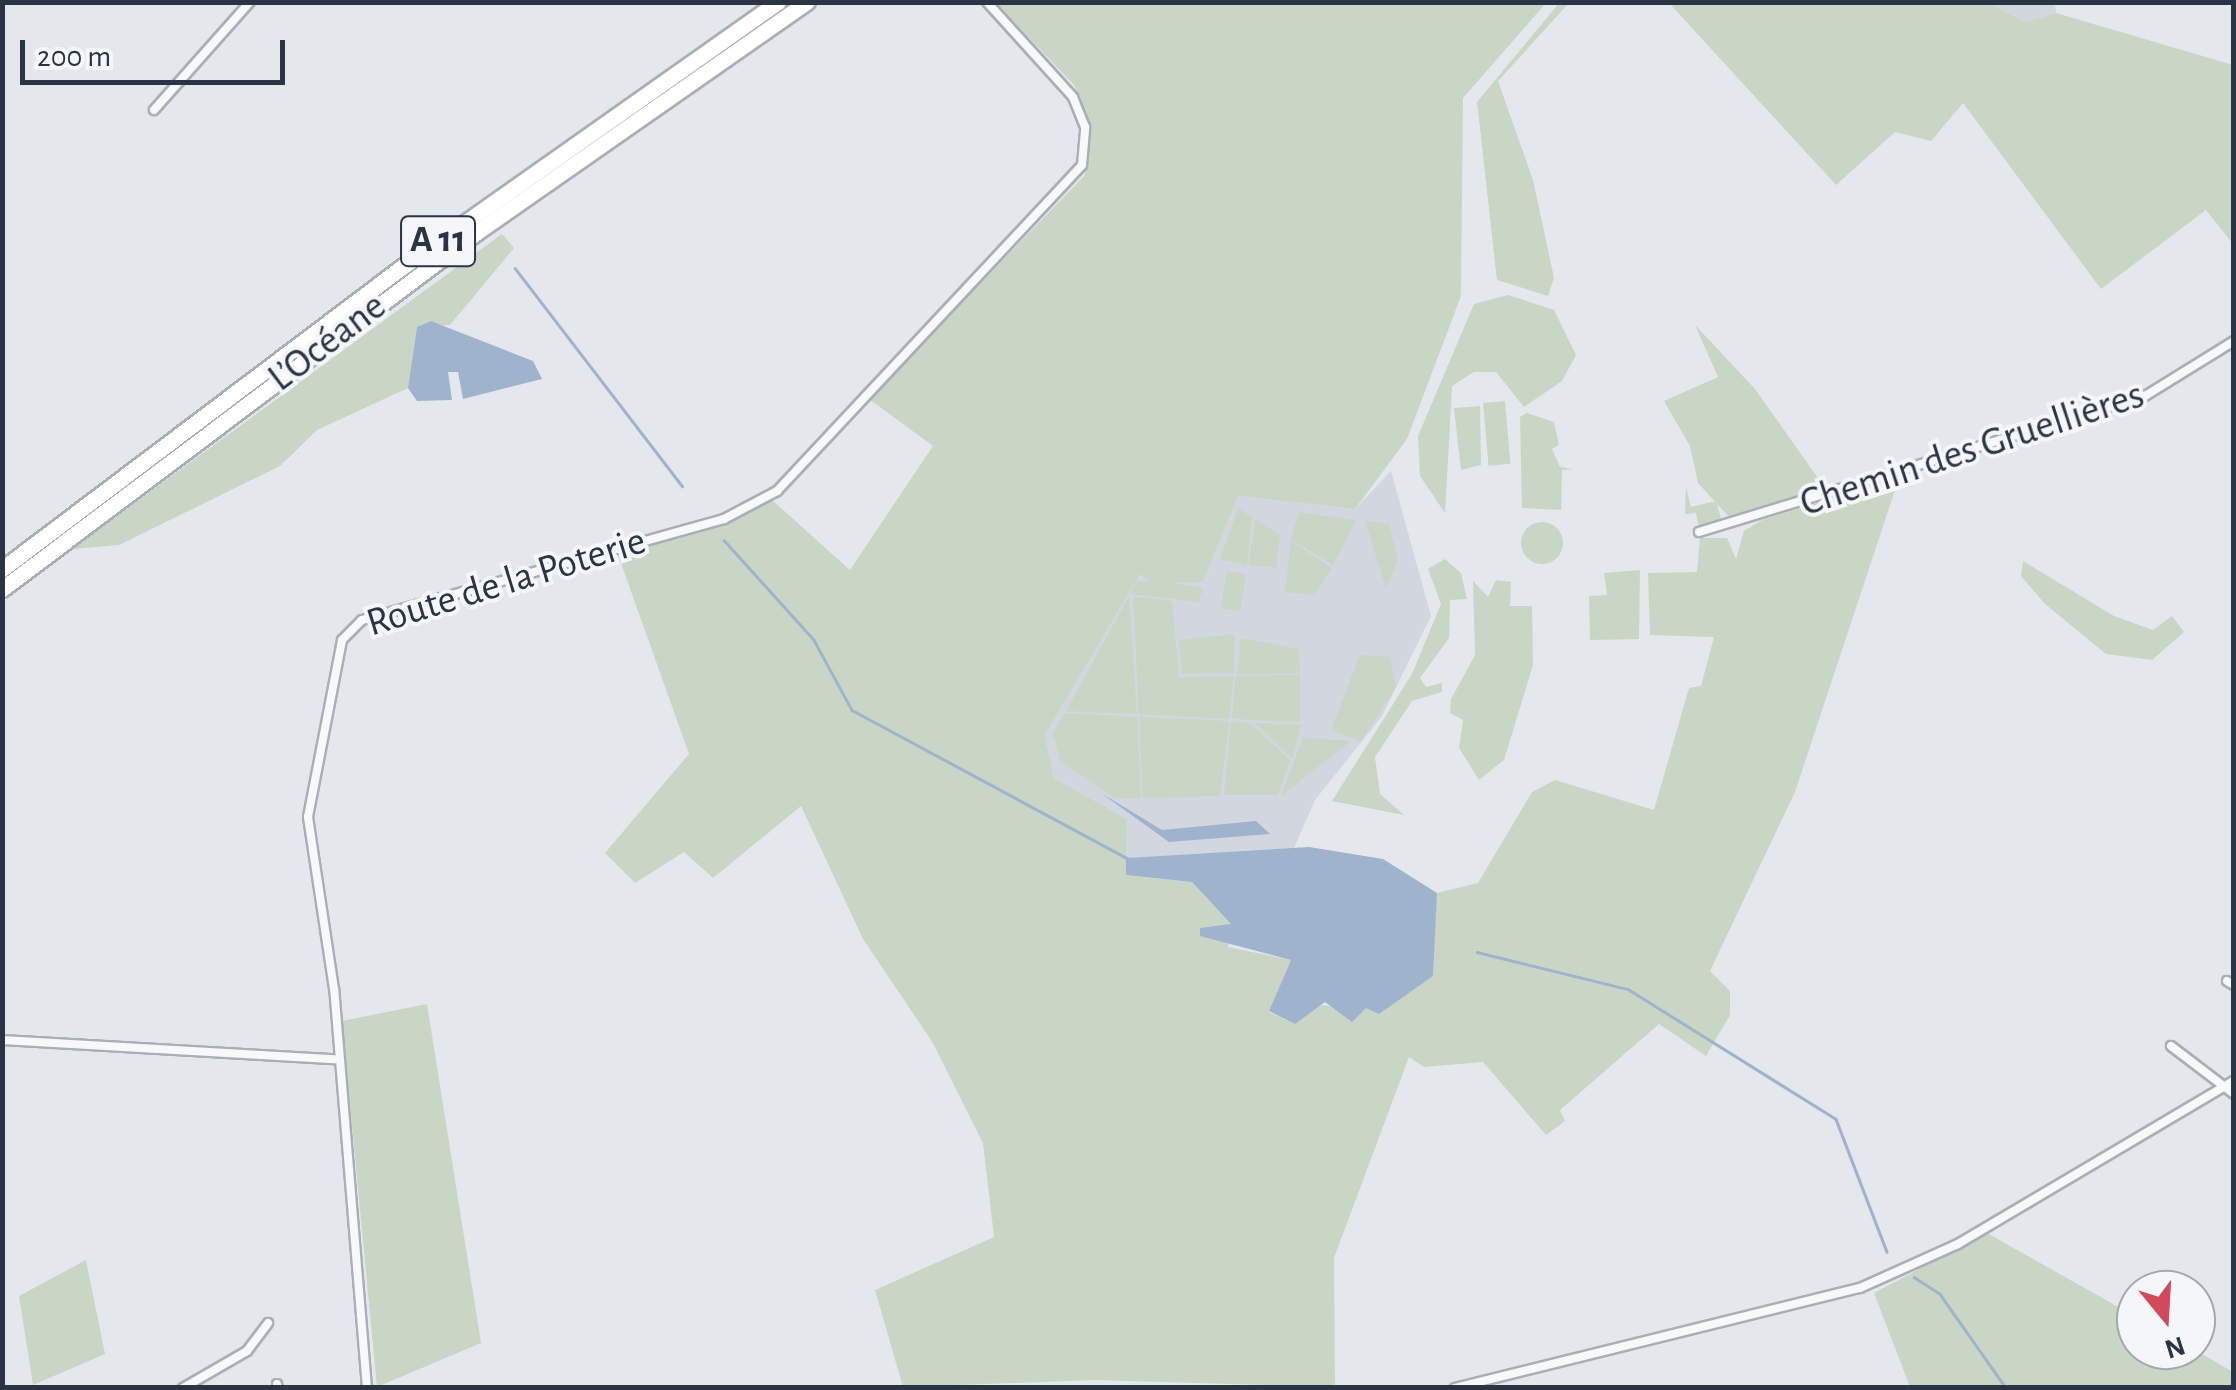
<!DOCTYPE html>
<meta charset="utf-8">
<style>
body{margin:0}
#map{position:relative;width:2236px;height:1390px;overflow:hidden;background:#e4e7ec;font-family:"Alegreya Sans",sans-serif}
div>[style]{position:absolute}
.built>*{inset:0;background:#d2d6de}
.green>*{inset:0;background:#c9d6c5;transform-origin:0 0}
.round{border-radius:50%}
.water>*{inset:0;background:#9fb4cc}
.stream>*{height:2.5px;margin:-1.25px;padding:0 1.25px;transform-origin:1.25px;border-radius:1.25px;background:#9fb4cc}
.roads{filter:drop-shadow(2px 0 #a9aeb7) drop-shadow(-2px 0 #a9aeb7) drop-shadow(0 2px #a9aeb7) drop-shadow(0 -2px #a9aeb7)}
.street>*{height:8px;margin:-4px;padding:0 4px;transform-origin:4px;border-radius:4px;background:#f7f8fa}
.highway>*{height:15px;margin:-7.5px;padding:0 7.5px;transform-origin:7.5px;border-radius:7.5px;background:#fff}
span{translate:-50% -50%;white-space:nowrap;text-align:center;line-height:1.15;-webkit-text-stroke:8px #f4f6f9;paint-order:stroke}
.shield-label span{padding:2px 8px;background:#f4f6f9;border:2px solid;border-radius:8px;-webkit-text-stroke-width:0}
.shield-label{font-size:38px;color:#2b3445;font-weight:700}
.street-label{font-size:40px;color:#2b3445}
.frame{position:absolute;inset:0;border:5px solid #2b3445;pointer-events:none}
.north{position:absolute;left:2116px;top:1270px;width:100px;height:100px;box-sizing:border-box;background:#f4f6f9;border:2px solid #a4a8b1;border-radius:50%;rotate:162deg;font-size:28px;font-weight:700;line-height:40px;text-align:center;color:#2b3445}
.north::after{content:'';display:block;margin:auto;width:35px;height:45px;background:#d1495b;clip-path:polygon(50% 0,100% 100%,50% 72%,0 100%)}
.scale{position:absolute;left:20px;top:40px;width:265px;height:45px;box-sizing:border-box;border:5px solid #2b3445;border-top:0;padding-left:12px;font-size:30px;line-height:35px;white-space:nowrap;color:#2b3445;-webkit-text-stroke:8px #f4f6f9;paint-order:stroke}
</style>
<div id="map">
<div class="built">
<div style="clip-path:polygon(1989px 3px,2055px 3px,2056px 13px,2025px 22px)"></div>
<div style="clip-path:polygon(1391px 471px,1431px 616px,1382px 716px,1315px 800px,1294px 848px,1126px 858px,1127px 819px,1054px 778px,1045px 735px,1140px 573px,1203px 582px,1238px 496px,1355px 509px)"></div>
</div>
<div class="green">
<div style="clip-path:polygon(1560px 2px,1569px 3px,1498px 81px,1533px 180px,1554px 278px,1548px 296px,1497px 280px,1477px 102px)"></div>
<div style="clip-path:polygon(996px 3px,1546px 3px,1463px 98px,1461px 296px,1407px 439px,1355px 509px,1238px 496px,1203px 582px,1172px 583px,1203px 588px,1198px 602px,1130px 594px,1137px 581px,1152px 582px,1140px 574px,1045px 735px,1054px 778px,1127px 819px,1126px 875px,1192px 882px,1232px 925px,1228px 947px,1291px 960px,1269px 1012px,1295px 1024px,1312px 1005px,1335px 1006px,1433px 920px,1437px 893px,1478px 883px,1532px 792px,1555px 780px,1654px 810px,1689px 688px,1701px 686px,1714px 637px,1650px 635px,1648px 573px,1697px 572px,1700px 538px,1727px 538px,1736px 559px,1744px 531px,1762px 520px,1899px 478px,1795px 792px,1710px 971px,1730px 991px,1730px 1015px,1706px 1056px,1659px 1024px,1560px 1110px,1565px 1121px,1546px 1135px,1483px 1062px,1424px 1067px,1409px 1057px,1334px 1258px,1335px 1387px,1096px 1380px,903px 1387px,875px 1290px,994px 1237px,983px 1143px,933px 1043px,863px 939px,801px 806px,713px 878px,684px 852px,635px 883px,605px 853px,689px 754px,618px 555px,772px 500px,850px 570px,933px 446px,869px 399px,1085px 175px,1087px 115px,1074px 85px)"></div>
<div style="clip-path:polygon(1669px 3px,1989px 3px,2025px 22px,2056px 13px,2233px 65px,2233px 244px,2206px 210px,2101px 289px,1963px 103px,1931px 141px,1895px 132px,1836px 185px)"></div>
<div style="clip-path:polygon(502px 234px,514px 248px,450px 325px,417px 327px,408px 388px,317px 430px,280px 466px,119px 545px,72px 549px)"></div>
<div style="clip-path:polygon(1508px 295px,1554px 310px,1576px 355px,1562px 381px,1524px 407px,1496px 372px,1474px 372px,1452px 386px,1445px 513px,1420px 476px,1418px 436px,1474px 304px)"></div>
<div style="clip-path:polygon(1695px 325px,1755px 389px,1825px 488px,1731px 519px,1698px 483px,1690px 446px,1664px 401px,1718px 377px)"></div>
<div style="left:1505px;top:401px;width:63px;height:22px;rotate:85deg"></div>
<div style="clip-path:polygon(1480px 406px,1481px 465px,1461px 470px,1454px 408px)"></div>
<div style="clip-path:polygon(1527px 413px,1554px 422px,1559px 445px,1552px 449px,1560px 467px,1573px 469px,1562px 470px,1561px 510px,1522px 508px,1520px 417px)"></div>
<div style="clip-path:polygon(1686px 487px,1691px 507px,1716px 501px,1722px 522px,1699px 528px,1696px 513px,1685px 514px)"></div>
<div style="clip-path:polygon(1238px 508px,1252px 517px,1247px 565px,1220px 560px)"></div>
<div style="clip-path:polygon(1299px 512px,1356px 520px,1333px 565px,1291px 539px)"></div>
<div style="clip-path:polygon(1255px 519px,1280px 535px,1276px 568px,1249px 565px)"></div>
<div style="clip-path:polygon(1365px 521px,1389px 524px,1398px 558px,1386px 589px)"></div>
<div class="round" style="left:1521px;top:522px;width:42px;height:42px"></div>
<div style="clip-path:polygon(1291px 541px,1332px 568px,1314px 595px,1285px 592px)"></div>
<div style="clip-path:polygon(1445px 559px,1461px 573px,1467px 599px,1450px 600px,1449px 638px,1420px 678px,1426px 687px,1442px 683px,1442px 692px,1412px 701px,1375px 757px,1380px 794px,1404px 815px,1332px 801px,1412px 674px,1441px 604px,1428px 569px)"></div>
<div style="clip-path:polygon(2023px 561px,2114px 616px,2153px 630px,2172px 616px,2184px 632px,2152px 660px,2106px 654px,2045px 604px,2021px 576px)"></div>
<div style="clip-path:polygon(1640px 570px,1639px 639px,1590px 640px,1589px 596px,1607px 595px,1604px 573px)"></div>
<div style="left:1227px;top:571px;width:19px;height:38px;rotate:9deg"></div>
<div style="clip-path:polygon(1496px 580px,1511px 582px,1510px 606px,1532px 606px,1533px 665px,1504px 760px,1479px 780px,1459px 748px,1463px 720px,1450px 713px,1451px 699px,1475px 655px,1473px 581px,1488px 597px)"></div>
<div style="clip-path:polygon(1129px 596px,1137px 714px,1066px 711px)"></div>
<div style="clip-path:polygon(1133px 597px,1172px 601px,1179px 677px,1234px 676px,1229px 719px,1139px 714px)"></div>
<div style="clip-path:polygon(1234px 634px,1234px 673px,1182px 674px,1179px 640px)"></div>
<div style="clip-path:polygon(1241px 638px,1298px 649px,1300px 673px,1237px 674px)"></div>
<div style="clip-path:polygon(1360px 655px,1390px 657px,1396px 687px,1361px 741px,1331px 730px)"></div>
<div style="clip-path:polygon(1300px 675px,1300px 722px,1232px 719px,1236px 676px)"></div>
<div style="clip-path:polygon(1065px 713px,1137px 717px,1141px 798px,1115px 798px,1061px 762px,1053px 733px)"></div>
<div style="clip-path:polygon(1139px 717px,1229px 721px,1220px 796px,1143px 798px)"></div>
<div style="clip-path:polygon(1231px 722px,1250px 723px,1290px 760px,1278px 795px,1224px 795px)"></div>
<div style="clip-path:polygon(1254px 723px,1301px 725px,1292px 758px)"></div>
<div style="clip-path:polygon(1303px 738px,1351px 741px,1281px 796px,1285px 785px)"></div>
<div style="clip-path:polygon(427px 1004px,481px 1343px,377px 1387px,342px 1021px)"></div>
<div style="clip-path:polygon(1987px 1233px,2136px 1317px,2136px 1350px,2195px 1350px,2233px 1372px,2233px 1387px,1910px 1387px,1874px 1293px)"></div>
<div style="clip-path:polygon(86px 1260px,105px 1354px,33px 1385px,19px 1296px)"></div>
</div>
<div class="water">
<div style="clip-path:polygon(431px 321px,533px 361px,542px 379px,463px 399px,458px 372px,448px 372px,452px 400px,417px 401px,408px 388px,417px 327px)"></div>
<div style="clip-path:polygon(1101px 793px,1162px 830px,1256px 821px,1270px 834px,1169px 842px)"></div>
<div style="clip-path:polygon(1309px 847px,1383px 859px,1437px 893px,1433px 976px,1379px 1014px,1366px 1008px,1352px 1022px,1325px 1002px,1295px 1024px,1269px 1011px,1291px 960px,1200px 936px,1200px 928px,1231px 924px,1192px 882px,1126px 875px,1126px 858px)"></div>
</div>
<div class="stream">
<div style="left:515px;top:268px;width:275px;rotate:52.5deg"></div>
<div style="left:724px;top:540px;width:135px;rotate:48deg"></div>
<div style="left:814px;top:640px;width:80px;rotate:61.5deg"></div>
<div style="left:852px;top:710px;width:312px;rotate:28.3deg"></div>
<div style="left:1477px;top:952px;width:155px;rotate:13.8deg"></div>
<div style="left:1628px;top:989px;width:245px;rotate:32deg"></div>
<div style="left:1836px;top:1119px;width:142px;rotate:69deg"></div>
<div style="left:1914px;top:1277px;width:31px;rotate:33deg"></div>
<div style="left:1940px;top:1294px;width:115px;rotate:54.9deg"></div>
</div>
<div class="roads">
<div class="street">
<div style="left:154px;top:110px;width:144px;rotate:-48.4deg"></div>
<div style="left:1699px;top:532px;width:466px;rotate:-17deg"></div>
<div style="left:2145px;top:396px;width:105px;rotate:-31.7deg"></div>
<div style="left:2227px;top:981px;width:8px;rotate:30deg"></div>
<div style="left:2px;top:1040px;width:333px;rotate:3.3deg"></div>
<div style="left:2171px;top:1046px;width:79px;rotate:37.3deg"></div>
<div style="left:277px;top:1384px;width:4px;rotate:76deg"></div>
<div style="left:183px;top:1388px;width:74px;rotate:-30deg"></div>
<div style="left:247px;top:1351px;width:35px;rotate:-53deg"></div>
<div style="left:367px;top:1388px;width:400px;rotate:-94.7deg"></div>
<div style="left:334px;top:989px;width:174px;rotate:-98.6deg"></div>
<div style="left:308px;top:817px;width:180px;rotate:-79.1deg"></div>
<div style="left:342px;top:640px;width:28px;rotate:-45deg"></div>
<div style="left:362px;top:620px;width:376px;rotate:-15.6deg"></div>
<div style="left:724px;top:519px;width:60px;rotate:-27.8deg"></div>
<div style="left:777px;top:491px;width:446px;rotate:-46.9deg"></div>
<div style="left:1082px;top:165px;width:38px;rotate:-85deg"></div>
<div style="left:1085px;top:127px;width:32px;rotate:-112deg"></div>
<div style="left:1073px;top:97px;width:128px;rotate:-132.2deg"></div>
<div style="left:1455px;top:1388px;width:417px;rotate:-13.9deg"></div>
<div style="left:1860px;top:1288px;width:107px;rotate:-24.2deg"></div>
<div style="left:1958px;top:1244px;width:321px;rotate:-30.6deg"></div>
</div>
<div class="highway">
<div style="left:2px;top:569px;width:501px;rotate:-37.05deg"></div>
<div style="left:402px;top:267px;width:460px;rotate:-35.2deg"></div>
<div style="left:2px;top:589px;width:594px;rotate:-36.93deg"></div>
<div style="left:477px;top:232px;width:402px;rotate:-34.9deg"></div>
</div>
</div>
<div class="shield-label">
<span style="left:438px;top:241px">A 11</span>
</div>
<div class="street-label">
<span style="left:327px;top:342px;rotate:-37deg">L’Océane</span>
<span style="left:1972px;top:449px;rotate:-18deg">Chemin des Gruellières</span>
<span style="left:506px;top:582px;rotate:-17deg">Route de la Poterie</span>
</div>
<div class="frame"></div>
<div class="north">N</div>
<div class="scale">200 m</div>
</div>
